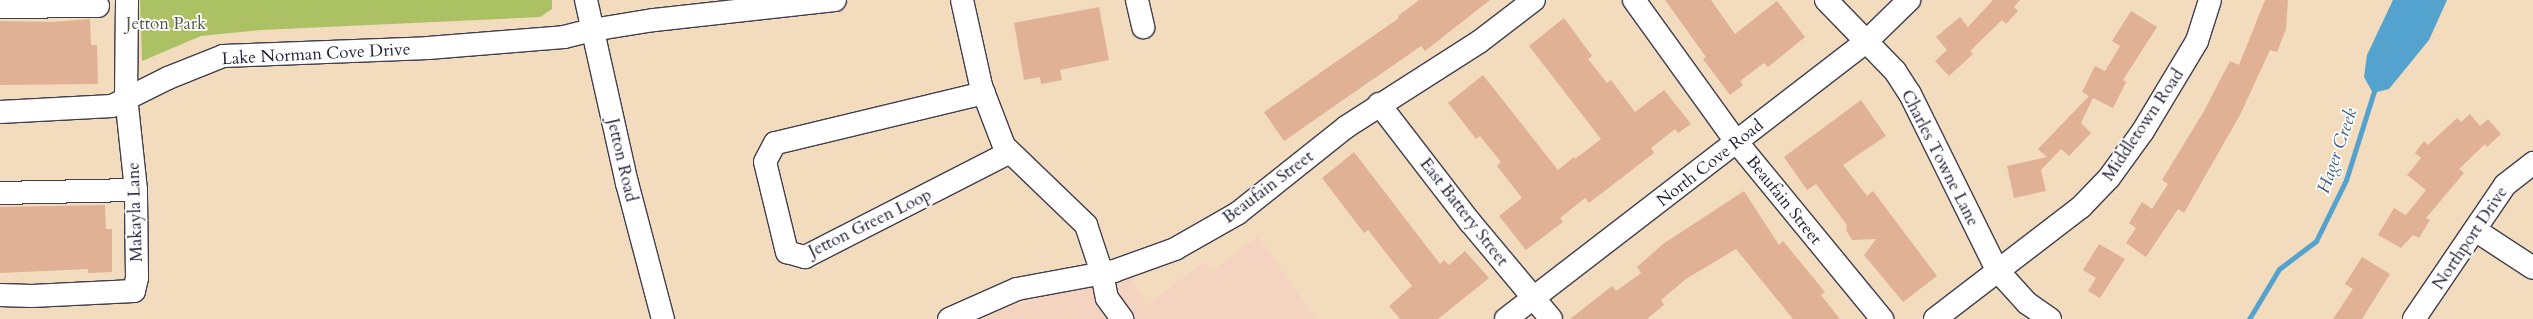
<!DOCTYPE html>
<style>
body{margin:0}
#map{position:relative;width:2533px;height:319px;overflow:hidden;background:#f2dcbd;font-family:Cardo,serif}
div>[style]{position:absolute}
.built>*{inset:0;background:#f5d3c1}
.green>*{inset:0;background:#acc064}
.water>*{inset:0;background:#54a3ce}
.stream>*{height:5px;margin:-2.5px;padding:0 2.5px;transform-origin:2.5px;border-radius:2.5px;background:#54a3ce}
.building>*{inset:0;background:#e0b195}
.roads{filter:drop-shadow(1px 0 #413e4e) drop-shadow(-1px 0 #413e4e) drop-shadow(0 1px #413e4e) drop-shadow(0 -1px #413e4e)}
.minor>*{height:22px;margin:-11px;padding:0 11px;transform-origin:11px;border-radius:11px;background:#fff}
span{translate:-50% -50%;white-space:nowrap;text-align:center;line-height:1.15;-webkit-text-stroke:3.5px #fff;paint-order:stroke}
.park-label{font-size:17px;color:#525949}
.street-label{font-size:17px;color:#22223b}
.water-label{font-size:18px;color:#385c7d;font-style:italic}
</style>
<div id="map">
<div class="built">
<div style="clip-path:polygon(1258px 236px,1316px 319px,983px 319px,1008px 307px,1079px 286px,1132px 279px,1146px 305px,1204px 262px,1212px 271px)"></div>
</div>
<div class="green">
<div style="clip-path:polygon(140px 0,552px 0,552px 9px,540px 17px,261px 30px,201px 36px,142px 61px)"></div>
</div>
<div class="water">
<div style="clip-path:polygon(2393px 0,2447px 0,2429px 40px,2389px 89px,2373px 93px,2364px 77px,2367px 55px)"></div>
</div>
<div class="stream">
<div style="left:2249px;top:319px;width:58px;rotate:-59deg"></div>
<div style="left:2279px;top:269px;width:46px;rotate:-37.1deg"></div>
<div style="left:2316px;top:241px;width:68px;rotate:-63.8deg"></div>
<div style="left:2346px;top:180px;width:96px;rotate:-72.5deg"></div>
</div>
<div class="building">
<div style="clip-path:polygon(1419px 0,1490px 0,1425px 51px,1421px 46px,1284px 141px,1264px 112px,1399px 18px,1398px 16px)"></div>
<div style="clip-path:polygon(1665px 0,1711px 0,1735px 34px,1777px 1px,1805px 37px,1768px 67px,1764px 63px,1740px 81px,1743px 85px,1730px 95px,1703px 59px,1706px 57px)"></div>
<div style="clip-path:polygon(1993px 0,2020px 0,2014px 7px,2018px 11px,2006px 24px,2002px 20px,1970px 51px,1973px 54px,1949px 76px,1935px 61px,1947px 50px,1936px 37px,1960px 17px,1968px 27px)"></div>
<div style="clip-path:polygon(2265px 0,2288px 0,2286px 29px,2277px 52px,2270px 50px,2240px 115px,2184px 213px,2178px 209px,2146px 257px,2126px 243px,2136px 228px,2129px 223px,2142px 202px,2152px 209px,2168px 184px,2162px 180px,2204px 111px,2230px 61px,2239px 65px)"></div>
<div style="clip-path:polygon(1099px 7px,1109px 60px,1060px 70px,1062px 80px,1041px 84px,1040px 77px,1024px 80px,1014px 23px)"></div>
<div style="clip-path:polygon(2131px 11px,2157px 27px,2123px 80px,2126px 82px,2113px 108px,2093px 98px,2081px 123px,2091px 133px,2069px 156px,2061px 149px,2041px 170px,2046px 191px,2014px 198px,2007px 166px,2047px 157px,2038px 149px,2089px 96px,2082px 92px,2095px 66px,2105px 71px,2120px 46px,2112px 41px)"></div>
<div style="clip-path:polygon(1564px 18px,1592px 56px,1588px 59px,1607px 83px,1611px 80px,1635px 112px,1664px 90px,1691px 124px,1678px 133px,1675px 129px,1651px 148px,1654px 153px,1589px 203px,1585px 198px,1560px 218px,1563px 222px,1526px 250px,1499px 216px,1522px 198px,1497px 166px,1501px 162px,1480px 136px,1476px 139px,1448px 103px,1483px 75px,1558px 170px,1574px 157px,1575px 159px,1601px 139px,1529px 46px)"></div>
<div style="clip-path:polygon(90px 19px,91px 45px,97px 45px,98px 84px,0 85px,0 21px,51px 22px)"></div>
<div style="clip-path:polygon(1861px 100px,1886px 136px,1843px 165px,1867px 196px,1873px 191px,1937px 276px,1903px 302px,1864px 255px,1876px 239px,1852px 240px,1846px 230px,1847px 225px,1816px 184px,1807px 190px,1784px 157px)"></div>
<div style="clip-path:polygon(2470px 114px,2480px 126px,2488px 119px,2501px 134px,2487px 147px,2485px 144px,2459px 169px,2464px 173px,2426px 218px,2430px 220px,2419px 238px,2413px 235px,2401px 248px,2378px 235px,2394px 208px,2406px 215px,2426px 190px,2407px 175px,2421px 158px,2415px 153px,2424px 141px,2428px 145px,2457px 118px,2461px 122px)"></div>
<div style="clip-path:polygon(1354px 152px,1440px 264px,1444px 260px,1449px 265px,1465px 251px,1489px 278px,1438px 319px,1400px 319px,1389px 306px,1412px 286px,1368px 230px,1364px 233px,1322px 178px)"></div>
<div style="clip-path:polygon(1744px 191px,1779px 245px,1783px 241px,1825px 292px,1821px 295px,1840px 319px,1793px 319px,1736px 249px,1686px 279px,1661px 300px,1664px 305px,1647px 319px,1570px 319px,1612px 286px,1616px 291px,1641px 273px,1637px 267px,1663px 244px)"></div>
<div style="clip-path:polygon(105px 205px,106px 229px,112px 229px,112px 272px,88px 273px,88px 269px,0 273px,0 207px)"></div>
<div style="clip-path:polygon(2099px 244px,2125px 259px,2100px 298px,2088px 291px,2096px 278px,2083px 270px)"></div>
<div style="clip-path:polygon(2362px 257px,2390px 274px,2362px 319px,2333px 319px,2353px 289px,2345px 284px)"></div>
</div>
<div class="roads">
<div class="minor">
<div style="left:586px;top:0;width:188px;rotate:77.4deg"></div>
<div style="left:627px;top:183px;width:141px;rotate:75.2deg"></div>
<div style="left:962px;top:0;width:88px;rotate:77.5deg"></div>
<div style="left:981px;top:86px;width:64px;rotate:69deg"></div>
<div style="left:1004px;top:146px;width:114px;rotate:43.9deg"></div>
<div style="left:1086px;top:225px;width:51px;rotate:71.6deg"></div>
<div style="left:1102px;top:273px;width:25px;rotate:79deg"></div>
<div style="left:1107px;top:298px;width:26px;rotate:54deg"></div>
<div style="left:1137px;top:0;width:28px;rotate:77deg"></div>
<div style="left:1634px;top:0;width:173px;rotate:54.2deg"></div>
<div style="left:1735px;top:140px;width:232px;rotate:50.6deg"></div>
<div style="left:1826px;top:0;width:99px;rotate:45.8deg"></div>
<div style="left:1895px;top:71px;width:27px;rotate:57deg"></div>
<div style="left:1910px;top:94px;width:196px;rotate:63.7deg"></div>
<div style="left:1997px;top:270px;width:45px;rotate:47.7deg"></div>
<div style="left:2027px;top:303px;width:28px;rotate:35deg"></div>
<div style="left:0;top:7px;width:98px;rotate:-0.6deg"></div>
<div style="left:984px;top:93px;width:215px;rotate:166.5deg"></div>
<div style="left:775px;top:143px;width:21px;rotate:118deg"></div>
<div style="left:765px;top:162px;width:93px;rotate:76.3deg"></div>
<div style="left:787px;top:252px;width:19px;rotate:16deg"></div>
<div style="left:805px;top:257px;width:230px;rotate:-27.1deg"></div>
<div style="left:1379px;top:104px;width:149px;rotate:52.4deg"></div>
<div style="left:1470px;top:222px;width:126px;rotate:50.1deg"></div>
<div style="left:0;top:112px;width:112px;rotate:-3.1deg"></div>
<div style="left:112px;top:106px;width:63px;rotate:-26.6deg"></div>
<div style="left:168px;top:78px;width:59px;rotate:-21.8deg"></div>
<div style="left:223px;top:56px;width:205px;rotate:-2.2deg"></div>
<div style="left:428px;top:48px;width:136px;rotate:-4.6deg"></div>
<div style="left:564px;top:37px;width:29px;rotate:-14deg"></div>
<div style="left:592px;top:30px;width:63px;rotate:-9.2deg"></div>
<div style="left:654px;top:20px;width:182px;rotate:-6.3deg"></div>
<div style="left:0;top:193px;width:136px;rotate:-1.3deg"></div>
<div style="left:2475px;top:230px;width:69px;rotate:33.2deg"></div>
<div style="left:0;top:295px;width:32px;rotate:2deg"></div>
<div style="left:32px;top:296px;width:102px;rotate:-2.8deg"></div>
<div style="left:134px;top:291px;width:13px;rotate:-77deg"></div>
<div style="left:137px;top:278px;width:88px;rotate:-90.7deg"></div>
<div style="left:136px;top:190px;width:94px;rotate:-96.1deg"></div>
<div style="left:126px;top:97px;width:97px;rotate:-89.4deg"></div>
<div style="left:949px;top:319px;width:74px;rotate:-23.8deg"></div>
<div style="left:1017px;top:289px;width:99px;rotate:-10.5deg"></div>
<div style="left:1114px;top:271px;width:65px;rotate:-19.8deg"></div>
<div style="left:1175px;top:249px;width:73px;rotate:-29.7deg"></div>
<div style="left:1238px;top:213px;width:138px;rotate:-38.5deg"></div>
<div style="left:1346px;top:127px;width:158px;rotate:-32.6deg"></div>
<div style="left:1479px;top:42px;width:69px;rotate:-37.4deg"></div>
<div style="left:1506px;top:319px;width:456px;rotate:-37.6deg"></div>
<div style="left:1867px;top:41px;width:59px;rotate:-44.3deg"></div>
<div style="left:1935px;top:319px;width:184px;rotate:-37.5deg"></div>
<div style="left:2081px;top:207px;width:40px;rotate:-46deg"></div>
<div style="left:2109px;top:178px;width:58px;rotate:-54.1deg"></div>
<div style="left:2143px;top:131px;width:105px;rotate:-59deg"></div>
<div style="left:2197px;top:41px;width:43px;rotate:-72.4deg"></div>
<div style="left:2414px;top:319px;width:162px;rotate:-55.8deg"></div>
<div style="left:2505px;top:185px;width:36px;rotate:-38deg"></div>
</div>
</div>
<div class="park-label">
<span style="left:166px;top:24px">Jetton Park</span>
</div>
<div class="street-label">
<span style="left:316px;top:54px;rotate:-3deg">Lake Norman Cove Drive</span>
<span style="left:2143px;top:125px;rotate:-56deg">Middletown Road</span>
<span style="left:1940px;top:158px;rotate:63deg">Charles Towne Lane</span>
<span style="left:622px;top:160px;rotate:77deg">Jetton Road</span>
<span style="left:1710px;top:163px;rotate:-38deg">North Cove Road</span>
<span style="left:1268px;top:187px;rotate:-37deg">Beaufain Street</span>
<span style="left:1784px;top:200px;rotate:51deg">Beaufain Street</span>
<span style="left:135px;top:212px;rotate:-92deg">Makayla Lane</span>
<span style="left:1464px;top:212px;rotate:52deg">East Battery Street</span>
<span style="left:870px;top:223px;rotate:-26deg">Jetton Green Loop</span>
<span style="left:2470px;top:238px;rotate:-56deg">Northport Drive</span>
</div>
<div class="water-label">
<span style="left:2338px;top:151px;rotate:-71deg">Hager Creek</span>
</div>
</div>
